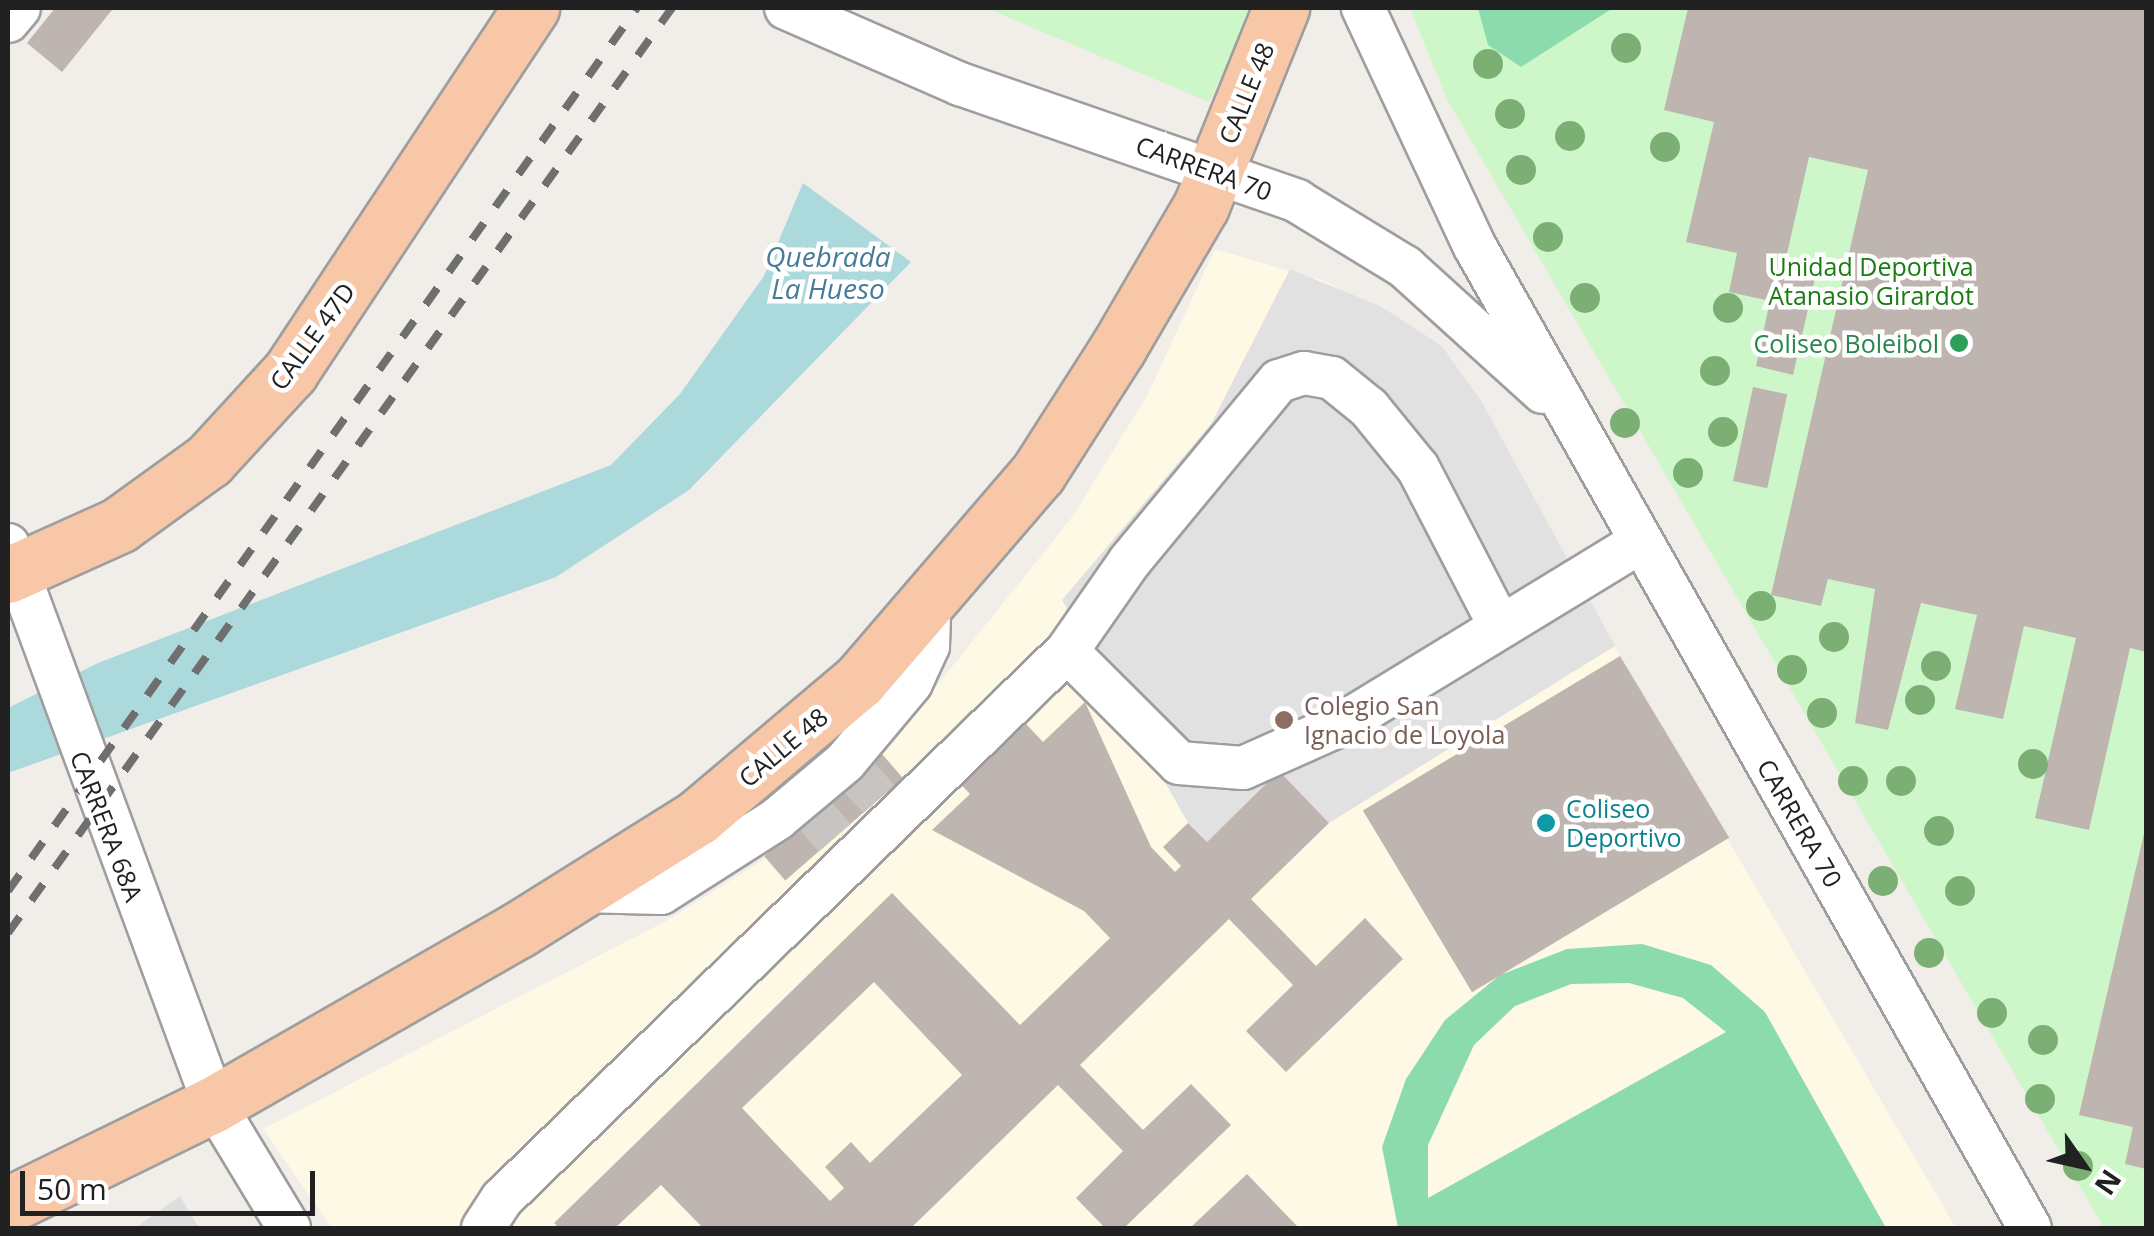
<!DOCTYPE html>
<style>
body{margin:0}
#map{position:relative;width:2154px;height:1236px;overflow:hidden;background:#f1ede9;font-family:"Open Sans",sans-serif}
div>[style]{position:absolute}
.residential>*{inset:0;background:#dfdede}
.education>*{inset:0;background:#fef9e5}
.park>*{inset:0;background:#cdf7c9}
.pitch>*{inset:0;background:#8bdbaf}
.parking>*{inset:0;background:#e1e1e1}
.water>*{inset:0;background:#acd9dc}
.building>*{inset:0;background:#beb5b1;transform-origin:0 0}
.minor-tunnel>*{height:42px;margin-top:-21px;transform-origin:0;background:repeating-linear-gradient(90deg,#c7c4c1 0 42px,transparent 0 63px)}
.roads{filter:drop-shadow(2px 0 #9e9e9e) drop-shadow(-2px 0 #9e9e9e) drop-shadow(0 2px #9e9e9e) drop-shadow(0 -2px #9e9e9e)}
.minor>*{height:42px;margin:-21px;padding:0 21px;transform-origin:21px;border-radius:21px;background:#fff}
.major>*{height:55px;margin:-27.5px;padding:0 27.5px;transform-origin:27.5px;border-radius:27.5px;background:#f7c7a7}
.rail>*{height:8px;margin-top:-4px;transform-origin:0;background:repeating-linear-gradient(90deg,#6f6f6f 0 20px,transparent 0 40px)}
.trees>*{width:30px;height:30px;margin:-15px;border-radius:50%;background:#7baf73}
.dots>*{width:28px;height:28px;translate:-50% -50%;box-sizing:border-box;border:5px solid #fff;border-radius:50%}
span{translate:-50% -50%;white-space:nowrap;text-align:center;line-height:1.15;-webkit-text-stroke:9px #fff;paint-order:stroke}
.street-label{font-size:25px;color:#212121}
.park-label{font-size:25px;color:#1b7c12}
.leisure-label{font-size:25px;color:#27864d}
.right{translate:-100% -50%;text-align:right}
.education-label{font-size:25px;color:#785e54}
.left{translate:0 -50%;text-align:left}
.culture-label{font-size:25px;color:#0d838f}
.water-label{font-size:28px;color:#477b96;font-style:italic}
.frame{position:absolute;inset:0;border:10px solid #212121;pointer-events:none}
.north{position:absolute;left:2034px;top:1116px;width:100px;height:100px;-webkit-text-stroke:8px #fff;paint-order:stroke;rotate:124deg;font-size:28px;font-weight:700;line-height:40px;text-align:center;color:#212121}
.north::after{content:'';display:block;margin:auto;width:35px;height:45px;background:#212121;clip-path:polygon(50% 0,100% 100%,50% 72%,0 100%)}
.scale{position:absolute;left:20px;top:1171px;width:295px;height:45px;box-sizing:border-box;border:5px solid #212121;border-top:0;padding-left:12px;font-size:30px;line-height:35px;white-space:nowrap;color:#212121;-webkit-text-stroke:8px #fff;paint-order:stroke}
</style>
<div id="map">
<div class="residential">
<div style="clip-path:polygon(180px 1196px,199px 1228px,135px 1228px)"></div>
</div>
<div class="education">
<div style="clip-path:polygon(1215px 249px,1327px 282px,1442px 346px,1482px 402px,1620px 656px,1956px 1228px,332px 1228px,263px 1129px,668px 920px,766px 858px,882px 754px,1073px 516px,1148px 394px)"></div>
</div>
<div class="park">
<div style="clip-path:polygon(986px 8px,1254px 8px,1209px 102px)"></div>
<div style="clip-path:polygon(1410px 8px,2146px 8px,2146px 1228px,2104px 1228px,1448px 101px)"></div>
</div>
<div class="pitch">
<div style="clip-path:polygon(1478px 8px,1613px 8px,1521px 67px,1488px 45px)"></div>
<div style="clip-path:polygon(evenodd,1642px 944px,1711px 965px,1765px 1012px,1886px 1228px,1398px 1228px,1382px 1147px,1406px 1079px,1445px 1020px,1500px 975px,1567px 949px,1642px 944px,1629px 983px,1683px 998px,1726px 1032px,1428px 1198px,1428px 1145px,1474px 1045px,1515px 1006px,1571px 984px,1629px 983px)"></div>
</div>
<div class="parking">
<div style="clip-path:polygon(1290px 269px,1380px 306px,1442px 346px,1482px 402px,1615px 646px,1329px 823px,1279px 772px,1207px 842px,1188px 823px,1062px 600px,1211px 424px)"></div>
</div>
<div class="water">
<div style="clip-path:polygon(803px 183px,911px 262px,689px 490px,556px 577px,8px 773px,8px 708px,98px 663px,611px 465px,680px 394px,764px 276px)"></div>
</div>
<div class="building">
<div style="clip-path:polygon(55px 8px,112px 10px,62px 72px,27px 43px)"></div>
<div style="clip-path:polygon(1688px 8px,2146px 8px,2146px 652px,2130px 648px,2089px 830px,2035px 818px,2076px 638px,2024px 626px,2003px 719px,1955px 709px,1977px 615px,1921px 603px,1888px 730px,1855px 723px,1875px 589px,1828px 579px,1821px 606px,1771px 595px,1868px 170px,1809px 157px,1786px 258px,1818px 265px,1793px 375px,1756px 366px,1770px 301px,1729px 292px,1737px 253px,1686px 242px,1714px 122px,1664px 110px)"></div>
<div style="left:1753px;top:387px;width:35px;height:96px;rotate:12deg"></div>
<div style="left:1620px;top:656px;width:212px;height:300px;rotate:59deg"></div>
<div style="clip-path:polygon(evenodd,1085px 702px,1151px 847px,1175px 872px,1181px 866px,1163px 847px,1188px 823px,1207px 842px,1279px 771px,1329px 823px,1251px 899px,1316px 966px,1365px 918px,1403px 959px,1286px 1072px,1246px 1031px,1293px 985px,1229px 919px,1080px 1065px,1143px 1130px,1191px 1084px,1231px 1125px,1124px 1228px,1105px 1228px,1076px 1198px,1123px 1151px,1058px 1085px,911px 1228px,703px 1228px,661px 1185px,615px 1228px,559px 1228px,554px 1223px,892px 893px,1020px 1025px,1110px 938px,1084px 911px,932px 830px,970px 794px,949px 772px,1013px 710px,1043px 742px,1085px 702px,874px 982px,962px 1075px,870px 1163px,851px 1142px,825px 1167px,844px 1188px,830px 1201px,742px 1108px,874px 982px)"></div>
<div style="left:882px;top:754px;width:32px;height:156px;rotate:49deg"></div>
<div style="clip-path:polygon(2145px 829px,2146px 829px,2146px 1169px,2125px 1164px,2133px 1127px,2079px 1115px)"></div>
<div style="clip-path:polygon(1247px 1174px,1299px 1228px,1190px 1228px)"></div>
</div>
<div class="minor-tunnel">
<div style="left:858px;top:776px;width:31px;rotate:48deg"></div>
<div style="left:815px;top:815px;width:30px;rotate:49deg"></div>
</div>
<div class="roads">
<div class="minor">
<div style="left:786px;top:8px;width:190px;rotate:23.6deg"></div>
<div style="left:960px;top:84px;width:357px;rotate:19.1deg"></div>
<div style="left:1297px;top:201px;width:127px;rotate:31.4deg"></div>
<div style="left:1405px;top:267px;width:186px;rotate:42.2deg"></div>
<div style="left:1363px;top:8px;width:262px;rotate:64.9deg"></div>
<div style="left:1474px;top:245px;width:1129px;rotate:60.51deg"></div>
<div style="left:8px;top:21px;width:17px;rotate:-50deg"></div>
<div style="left:8px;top:545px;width:596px;rotate:69.77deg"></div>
<div style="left:214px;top:1104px;width:145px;rotate:58.8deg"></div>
<div style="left:1067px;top:651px;width:158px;rotate:45deg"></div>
<div style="left:1179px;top:763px;width:64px;rotate:4.5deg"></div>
<div style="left:1243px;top:768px;width:108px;rotate:-24deg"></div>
<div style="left:1342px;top:724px;width:349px;rotate:-31.4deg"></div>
<div style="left:581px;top:891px;width:80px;rotate:1.4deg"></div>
<div style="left:661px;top:893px;width:138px;rotate:-32.5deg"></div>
<div style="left:777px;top:819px;width:89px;rotate:-40deg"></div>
<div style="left:845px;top:762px;width:103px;rotate:-50.1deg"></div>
<div style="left:911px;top:683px;width:41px;rotate:-65.3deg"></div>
<div style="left:928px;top:646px;width:37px;rotate:-88deg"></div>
<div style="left:483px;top:1228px;width:35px;rotate:-57deg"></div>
<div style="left:502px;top:1199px;width:787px;rotate:-44.12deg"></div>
<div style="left:1067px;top:651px;width:108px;rotate:-55.1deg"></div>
<div style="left:1129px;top:562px;width:235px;rotate:-50.4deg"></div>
<div style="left:1279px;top:381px;width:26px;rotate:-18deg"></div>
<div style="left:1304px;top:373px;width:28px;rotate:10deg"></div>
<div style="left:1332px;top:378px;width:48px;rotate:39deg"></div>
<div style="left:1369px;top:408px;width:77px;rotate:50.8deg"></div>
<div style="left:1418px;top:468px;width:178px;rotate:62.6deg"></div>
</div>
<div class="major">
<div style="left:8px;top:575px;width:122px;rotate:-24.2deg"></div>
<div style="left:119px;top:525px;width:111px;rotate:-35.8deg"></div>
<div style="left:209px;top:460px;width:120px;rotate:-47.4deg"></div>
<div style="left:290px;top:372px;width:437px;rotate:-56.5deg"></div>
<div style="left:8px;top:1205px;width:229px;rotate:-26.1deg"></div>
<div style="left:214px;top:1104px;width:350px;rotate:-29.8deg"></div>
<div style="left:518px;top:930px;width:213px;rotate:-32.1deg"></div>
<div style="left:698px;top:817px;width:211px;rotate:-40.2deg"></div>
<div style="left:859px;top:681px;width:274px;rotate:-49.3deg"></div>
<div style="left:1038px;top:473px;width:148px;rotate:-57.4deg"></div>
<div style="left:1118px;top:348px;width:164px;rotate:-59.7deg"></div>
<div style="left:1201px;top:206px;width:214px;rotate:-68deg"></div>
</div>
</div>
<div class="rail">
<div style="left:8px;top:891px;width:1084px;rotate:-54.54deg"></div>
<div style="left:8px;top:933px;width:1139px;rotate:-54.33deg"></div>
</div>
<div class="trees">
<div style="left:1626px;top:48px"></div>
<div style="left:1488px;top:64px"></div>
<div style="left:1510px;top:114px"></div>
<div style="left:1570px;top:136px"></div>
<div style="left:1665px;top:147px"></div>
<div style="left:1521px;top:170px"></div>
<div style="left:1548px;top:237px"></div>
<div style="left:1585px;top:298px"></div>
<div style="left:1728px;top:308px"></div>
<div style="left:1715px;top:371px"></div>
<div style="left:1625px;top:423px"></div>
<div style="left:1723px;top:432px"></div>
<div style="left:1688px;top:473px"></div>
<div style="left:1761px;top:606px"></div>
<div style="left:1834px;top:637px"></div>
<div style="left:1936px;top:666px"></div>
<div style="left:1792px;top:670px"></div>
<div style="left:1920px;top:700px"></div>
<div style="left:1822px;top:713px"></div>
<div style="left:2033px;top:764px"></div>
<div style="left:1853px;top:781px"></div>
<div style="left:1901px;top:781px"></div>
<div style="left:1939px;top:831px"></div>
<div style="left:1883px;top:881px"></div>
<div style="left:1960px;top:891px"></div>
<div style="left:1929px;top:953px"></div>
<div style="left:1992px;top:1013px"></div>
<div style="left:2043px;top:1040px"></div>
<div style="left:2040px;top:1099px"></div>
<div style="left:2078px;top:1166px"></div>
</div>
<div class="dots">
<div style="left:1959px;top:343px;background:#2e9e5b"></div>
<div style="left:1284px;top:720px;background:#8d6e63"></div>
<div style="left:1546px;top:823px;background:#0f9aa8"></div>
</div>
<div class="street-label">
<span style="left:1246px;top:93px;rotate:-68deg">CALLE 48</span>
<span style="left:1204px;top:168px;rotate:20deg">CARRERA 70</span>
<span style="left:312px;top:336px;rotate:-54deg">CALLE 47D</span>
<span style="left:783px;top:747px;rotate:-40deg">CALLE 48</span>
<span style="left:1800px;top:823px;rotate:60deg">CARRERA 70</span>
<span style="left:107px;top:826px;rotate:69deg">CARRERA 68A</span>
</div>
<div class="park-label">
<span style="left:1871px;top:281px">Unidad Deportiva<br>Atanasio Girardot</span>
</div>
<div class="leisure-label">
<span class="right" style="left:1939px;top:343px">Coliseo Boleibol</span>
</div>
<div class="education-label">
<span class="left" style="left:1304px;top:720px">Colegio San<br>Ignacio de Loyola</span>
</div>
<div class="culture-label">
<span class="left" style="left:1566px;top:823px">Coliseo<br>Deportivo</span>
</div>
<div class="water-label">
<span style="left:828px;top:272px">Quebrada<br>La Hueso</span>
</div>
<div class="frame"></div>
<div class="north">N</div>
<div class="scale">50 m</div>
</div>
